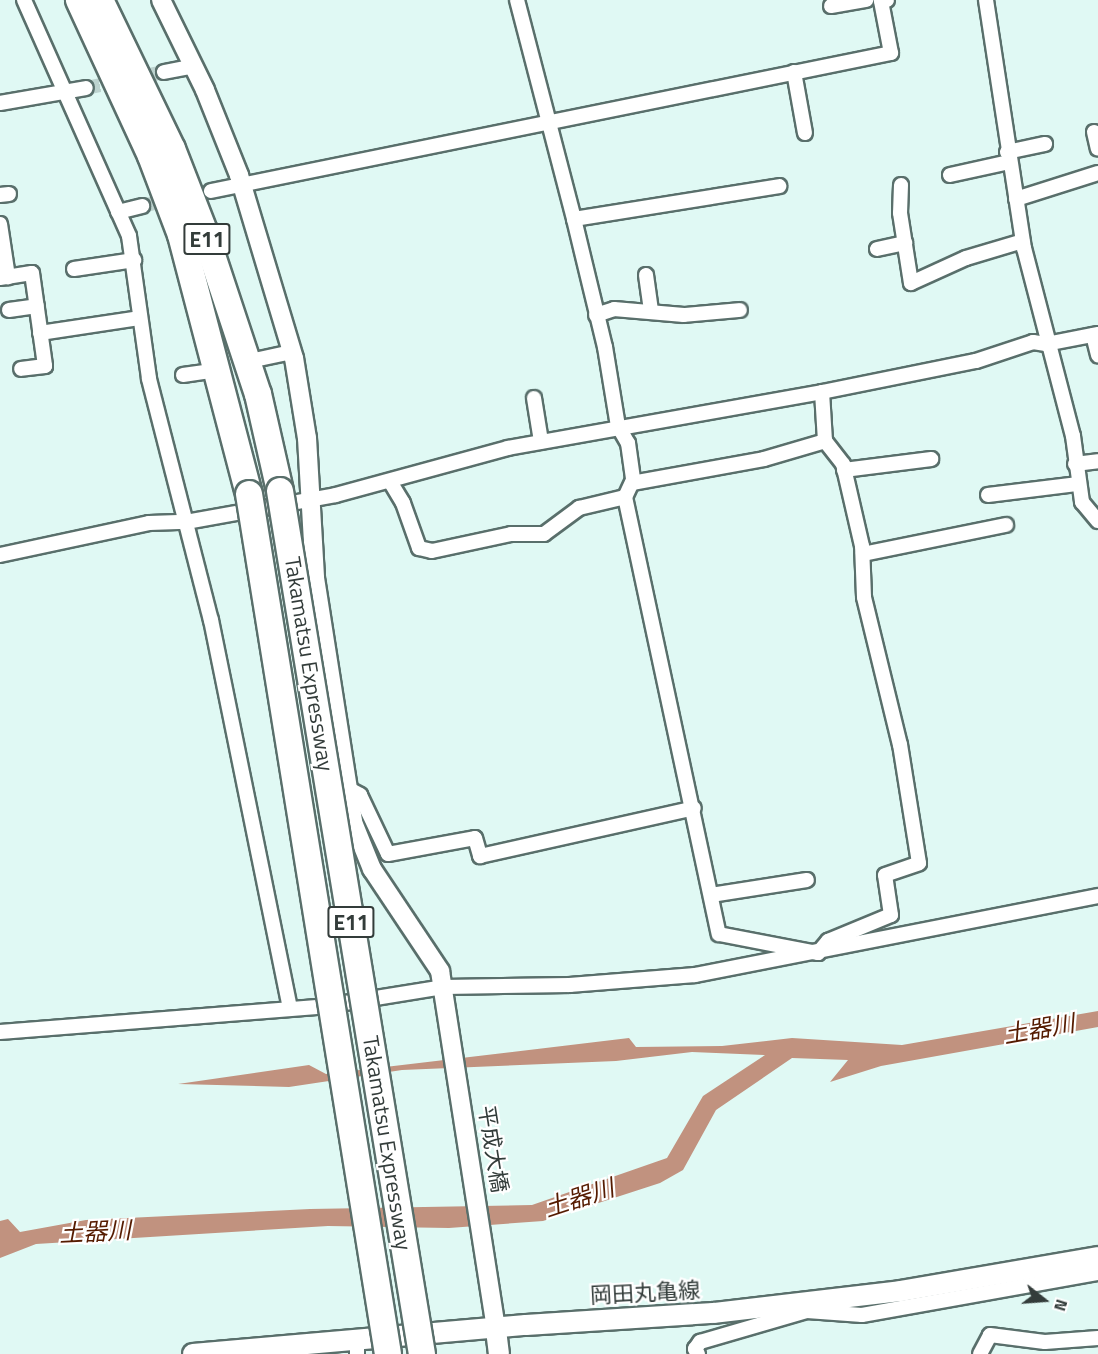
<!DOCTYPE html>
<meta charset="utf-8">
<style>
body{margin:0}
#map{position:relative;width:1098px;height:1354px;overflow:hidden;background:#e0f9f4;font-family:"Titillium Web","Noto Sans JP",sans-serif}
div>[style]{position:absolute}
.water>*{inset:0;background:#c1927f}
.minor-tunnel>*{height:14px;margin-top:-7px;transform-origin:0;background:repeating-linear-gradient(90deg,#bdd3cf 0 14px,transparent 0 21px)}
.roads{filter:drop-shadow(2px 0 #596f6b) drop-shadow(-2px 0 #596f6b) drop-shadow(0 2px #596f6b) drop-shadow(0 -2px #596f6b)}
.minor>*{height:14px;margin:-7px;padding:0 7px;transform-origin:7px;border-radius:7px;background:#fff}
.tertiary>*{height:18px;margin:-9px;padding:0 9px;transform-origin:9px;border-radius:9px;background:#fff}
.secondary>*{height:20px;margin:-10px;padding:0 10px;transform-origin:10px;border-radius:10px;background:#fff}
.motorway>*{height:26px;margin:-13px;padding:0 13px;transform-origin:13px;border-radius:13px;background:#fff}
.bridges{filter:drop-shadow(2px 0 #596f6b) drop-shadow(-2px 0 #596f6b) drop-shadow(0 2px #596f6b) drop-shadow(0 -2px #596f6b)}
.motorway-bridge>*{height:26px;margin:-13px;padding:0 13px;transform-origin:13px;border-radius:13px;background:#fff}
span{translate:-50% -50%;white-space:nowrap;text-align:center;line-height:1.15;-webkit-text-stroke:4.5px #fff;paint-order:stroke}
.shield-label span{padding:2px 4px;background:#fff;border:2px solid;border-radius:4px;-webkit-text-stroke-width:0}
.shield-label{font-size:21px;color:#333c3a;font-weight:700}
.street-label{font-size:22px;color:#333c3a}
.water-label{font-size:24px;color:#551b00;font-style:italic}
.north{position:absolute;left:1014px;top:1270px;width:60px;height:60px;-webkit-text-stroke:4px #fff;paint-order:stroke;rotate:107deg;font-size:16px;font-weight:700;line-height:24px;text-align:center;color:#333c3a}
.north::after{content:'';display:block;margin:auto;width:21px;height:27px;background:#333c3a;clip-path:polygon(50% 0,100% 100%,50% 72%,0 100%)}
</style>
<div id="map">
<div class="water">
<div style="clip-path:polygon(1098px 1011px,1098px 1027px,881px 1066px,830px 1082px,848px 1060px,792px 1058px,716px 1110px,683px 1170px,660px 1183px,543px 1221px,449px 1228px,328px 1226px,36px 1244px,0 1258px,0 1221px,8px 1219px,20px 1232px,86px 1220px,310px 1209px,532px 1205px,667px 1158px,703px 1096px,765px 1055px,692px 1052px,616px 1061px,402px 1070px,289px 1087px,178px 1084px,309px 1065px,326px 1074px,629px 1038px,636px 1047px,722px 1046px,792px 1038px,902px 1045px)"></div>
</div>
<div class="minor-tunnel">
<div style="left:86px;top:88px;width:80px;rotate:-11.6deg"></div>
<div style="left:142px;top:206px;width:32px;rotate:-13deg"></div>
</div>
<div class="roads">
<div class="minor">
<div style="left:24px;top:0;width:258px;rotate:66deg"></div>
<div style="left:129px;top:236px;width:144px;rotate:82deg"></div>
<div style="left:149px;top:379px;width:249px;rotate:75.6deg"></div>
<div style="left:211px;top:620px;width:396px;rotate:78.5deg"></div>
<div style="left:517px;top:0;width:226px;rotate:75.4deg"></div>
<div style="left:574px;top:219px;width:132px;rotate:76.4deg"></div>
<div style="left:605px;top:347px;width:80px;rotate:80.7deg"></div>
<div style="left:618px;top:426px;width:20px;rotate:60deg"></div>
<div style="left:628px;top:443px;width:37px;rotate:82deg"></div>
<div style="left:633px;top:480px;width:19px;rotate:115deg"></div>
<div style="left:625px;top:497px;width:447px;rotate:77.9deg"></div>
<div style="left:719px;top:934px;width:101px;rotate:10.9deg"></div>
<div style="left:818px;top:953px;width:16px;rotate:-50deg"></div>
<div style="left:828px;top:941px;width:68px;rotate:-22.4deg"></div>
<div style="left:891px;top:915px;width:40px;rotate:-98.5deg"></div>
<div style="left:885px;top:875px;width:36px;rotate:-19deg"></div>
<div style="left:919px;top:863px;width:120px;rotate:-99.1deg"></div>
<div style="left:900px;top:745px;width:152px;rotate:-103.7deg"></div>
<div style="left:864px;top:597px;width:51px;rotate:-92.2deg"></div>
<div style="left:862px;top:546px;width:84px;rotate:-103deg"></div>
<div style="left:843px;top:464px;width:29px;rotate:-128deg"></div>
<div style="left:825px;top:441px;width:49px;rotate:-93.5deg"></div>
<div style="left:986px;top:0;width:251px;rotate:81.3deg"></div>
<div style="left:1024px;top:248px;width:194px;rotate:75.4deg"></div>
<div style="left:1073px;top:436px;width:67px;rotate:82.2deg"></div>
<div style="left:1082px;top:502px;width:25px;rotate:50deg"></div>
<div style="left:831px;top:6px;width:36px;rotate:-10deg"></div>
<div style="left:164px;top:72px;width:31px;rotate:-11deg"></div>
<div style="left:794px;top:72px;width:62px;rotate:79.8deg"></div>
<div style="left:0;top:103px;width:87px;rotate:-9.9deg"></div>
<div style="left:1094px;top:132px;width:17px;rotate:77deg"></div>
<div style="left:1007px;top:152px;width:39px;rotate:-12deg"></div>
<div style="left:950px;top:175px;width:60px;rotate:-12.4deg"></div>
<div style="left:901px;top:185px;width:28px;rotate:92deg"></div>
<div style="left:900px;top:213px;width:71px;rotate:81.1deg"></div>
<div style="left:911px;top:283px;width:60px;rotate:-24.4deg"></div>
<div style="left:966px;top:258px;width:59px;rotate:-16.6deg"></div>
<div style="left:211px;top:191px;width:694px;rotate:-11.47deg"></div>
<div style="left:891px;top:53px;width:53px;rotate:-100.9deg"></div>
<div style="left:881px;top:1px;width:6px;rotate:-9deg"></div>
<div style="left:0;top:195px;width:9px;rotate:-6deg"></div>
<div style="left:1016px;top:199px;width:86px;rotate:-17.6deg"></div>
<div style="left:118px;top:212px;width:25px;rotate:-14deg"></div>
<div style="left:574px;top:219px;width:208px;rotate:-9.1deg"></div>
<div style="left:0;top:224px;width:54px;rotate:81.4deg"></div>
<div style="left:877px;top:249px;width:29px;rotate:-12deg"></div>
<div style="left:74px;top:269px;width:61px;rotate:-8.5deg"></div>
<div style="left:646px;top:275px;width:37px;rotate:82deg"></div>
<div style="left:0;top:278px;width:32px;rotate:-9deg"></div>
<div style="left:32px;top:273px;width:94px;rotate:82deg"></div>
<div style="left:45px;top:366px;width:24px;rotate:173deg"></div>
<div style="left:9px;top:310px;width:28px;rotate:-8deg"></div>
<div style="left:596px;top:315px;width:19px;rotate:-18deg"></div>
<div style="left:614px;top:309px;width:70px;rotate:4.9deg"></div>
<div style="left:684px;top:315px;width:56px;rotate:-5.1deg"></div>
<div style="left:40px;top:333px;width:100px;rotate:-8.6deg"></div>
<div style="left:1093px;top:335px;width:21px;rotate:76deg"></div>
<div style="left:259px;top:359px;width:34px;rotate:-12deg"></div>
<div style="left:183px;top:375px;width:22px;rotate:-8deg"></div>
<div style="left:534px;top:398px;width:44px;rotate:80.8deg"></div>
<div style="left:1075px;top:464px;width:23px;rotate:-7deg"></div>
<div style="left:844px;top:470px;width:88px;rotate:-7.2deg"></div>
<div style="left:391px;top:483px;width:23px;rotate:59deg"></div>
<div style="left:403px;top:503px;width:48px;rotate:70.4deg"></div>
<div style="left:419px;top:548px;width:13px;rotate:13deg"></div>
<div style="left:432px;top:551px;width:81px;rotate:-12.1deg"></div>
<div style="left:511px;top:534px;width:33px"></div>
<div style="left:544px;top:534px;width:44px;rotate:-36.6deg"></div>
<div style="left:579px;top:508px;width:47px;rotate:-13.4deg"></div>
<div style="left:632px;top:483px;width:134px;rotate:-10.3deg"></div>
<div style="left:764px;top:459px;width:64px;rotate:-16.4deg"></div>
<div style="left:988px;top:495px;width:91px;rotate:-7deg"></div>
<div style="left:863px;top:554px;width:146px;rotate:-11.5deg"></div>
<div style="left:0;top:555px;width:152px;rotate:-12.1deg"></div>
<div style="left:149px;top:523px;width:37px;rotate:-2deg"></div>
<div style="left:186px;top:522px;width:152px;rotate:-10.2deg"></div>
<div style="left:336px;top:495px;width:178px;rotate:-15.3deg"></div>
<div style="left:508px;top:448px;width:319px;rotate:-10.1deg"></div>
<div style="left:822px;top:392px;width:157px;rotate:-11.4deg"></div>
<div style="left:976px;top:361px;width:60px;rotate:-18.4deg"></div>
<div style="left:1033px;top:342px;width:13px;rotate:9deg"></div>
<div style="left:1046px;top:344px;width:53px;rotate:-10.9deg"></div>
<div style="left:347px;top:788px;width:15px;rotate:28deg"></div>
<div style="left:360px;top:795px;width:65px;rotate:64.6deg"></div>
<div style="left:388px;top:854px;width:88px;rotate:-10.4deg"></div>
<div style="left:475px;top:838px;width:19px;rotate:74deg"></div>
<div style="left:480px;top:856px;width:219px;rotate:-12.6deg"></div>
<div style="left:711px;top:895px;width:97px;rotate:-8.9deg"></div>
<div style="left:0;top:1032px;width:321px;rotate:-4.5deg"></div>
<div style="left:320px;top:1007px;width:126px;rotate:-9.2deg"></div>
<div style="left:444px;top:987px;width:126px;rotate:-0.9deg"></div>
<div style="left:570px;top:985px;width:125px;rotate:-4.6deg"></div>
<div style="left:695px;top:975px;width:411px;rotate:-11.1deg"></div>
<div style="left:807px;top:1311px;width:55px;rotate:4.2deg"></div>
<div style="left:862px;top:1315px;width:240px;rotate:-10.1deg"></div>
<div style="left:357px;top:1354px;width:12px;rotate:-90deg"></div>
<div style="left:698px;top:1354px;width:6px;rotate:-121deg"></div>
<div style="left:695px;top:1349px;width:9px;rotate:-54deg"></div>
<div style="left:700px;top:1342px;width:111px;rotate:-16.2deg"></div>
<div style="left:807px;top:1311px;width:7px;rotate:-82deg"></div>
<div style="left:980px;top:1354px;width:21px;rotate:-62deg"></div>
<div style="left:990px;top:1335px;width:55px;rotate:7.3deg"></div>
<div style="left:1045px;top:1342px;width:53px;rotate:-4.3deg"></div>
</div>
<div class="tertiary">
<div style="left:161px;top:0;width:100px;rotate:63.9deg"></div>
<div style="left:205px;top:90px;width:92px;rotate:68.2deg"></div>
<div style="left:239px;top:175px;width:191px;rotate:73.3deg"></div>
<div style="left:294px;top:358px;width:81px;rotate:80.8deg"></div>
<div style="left:307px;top:438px;width:140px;rotate:86.7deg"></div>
<div style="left:315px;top:578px;width:247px;rotate:81.1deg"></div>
<div style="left:353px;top:822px;width:51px;rotate:68deg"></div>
<div style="left:372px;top:869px;width:123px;rotate:56.3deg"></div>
<div style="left:440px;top:971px;width:363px;rotate:81.1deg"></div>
</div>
<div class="secondary">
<div style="left:496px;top:1330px;width:24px;rotate:83deg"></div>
<div style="left:193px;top:1354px;width:334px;rotate:-5deg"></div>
<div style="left:526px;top:1325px;width:188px;rotate:-3.7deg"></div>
<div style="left:714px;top:1313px;width:188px;rotate:-6.7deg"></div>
<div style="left:901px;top:1291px;width:200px;rotate:-9.8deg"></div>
</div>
<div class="motorway">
<div style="left:79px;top:0;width:172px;rotate:65.2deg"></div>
<div style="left:151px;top:156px;width:85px;rotate:69.2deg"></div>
<div style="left:181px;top:235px;width:268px;rotate:75.3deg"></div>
<div style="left:100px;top:0;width:165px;rotate:64.2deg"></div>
<div style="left:172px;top:149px;width:88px;rotate:68.7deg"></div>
<div style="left:204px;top:231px;width:172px;rotate:71.7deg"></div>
<div style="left:258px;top:394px;width:99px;rotate:77.2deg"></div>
</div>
</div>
<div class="bridges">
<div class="motorway-bridge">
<div style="left:280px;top:491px;width:875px;rotate:80.66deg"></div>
<div style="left:249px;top:494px;width:871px;rotate:80.82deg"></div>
</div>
</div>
<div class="shield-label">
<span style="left:207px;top:239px">E11</span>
<span style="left:351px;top:922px">E11</span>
</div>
<div class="street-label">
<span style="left:309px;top:664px;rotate:81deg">Takamatsu Expressway</span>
<span style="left:387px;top:1143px;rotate:81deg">Takamatsu Expressway</span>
<span style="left:493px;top:1149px;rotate:81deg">平成大橋</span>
<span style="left:645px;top:1293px;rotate:-3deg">岡田丸亀線</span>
</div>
<div class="water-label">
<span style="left:1039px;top:1029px;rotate:-10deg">土器川</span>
<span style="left:579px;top:1198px;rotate:-18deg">土器川</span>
<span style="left:95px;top:1232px;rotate:-3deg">土器川</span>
</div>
<div class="north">N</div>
</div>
